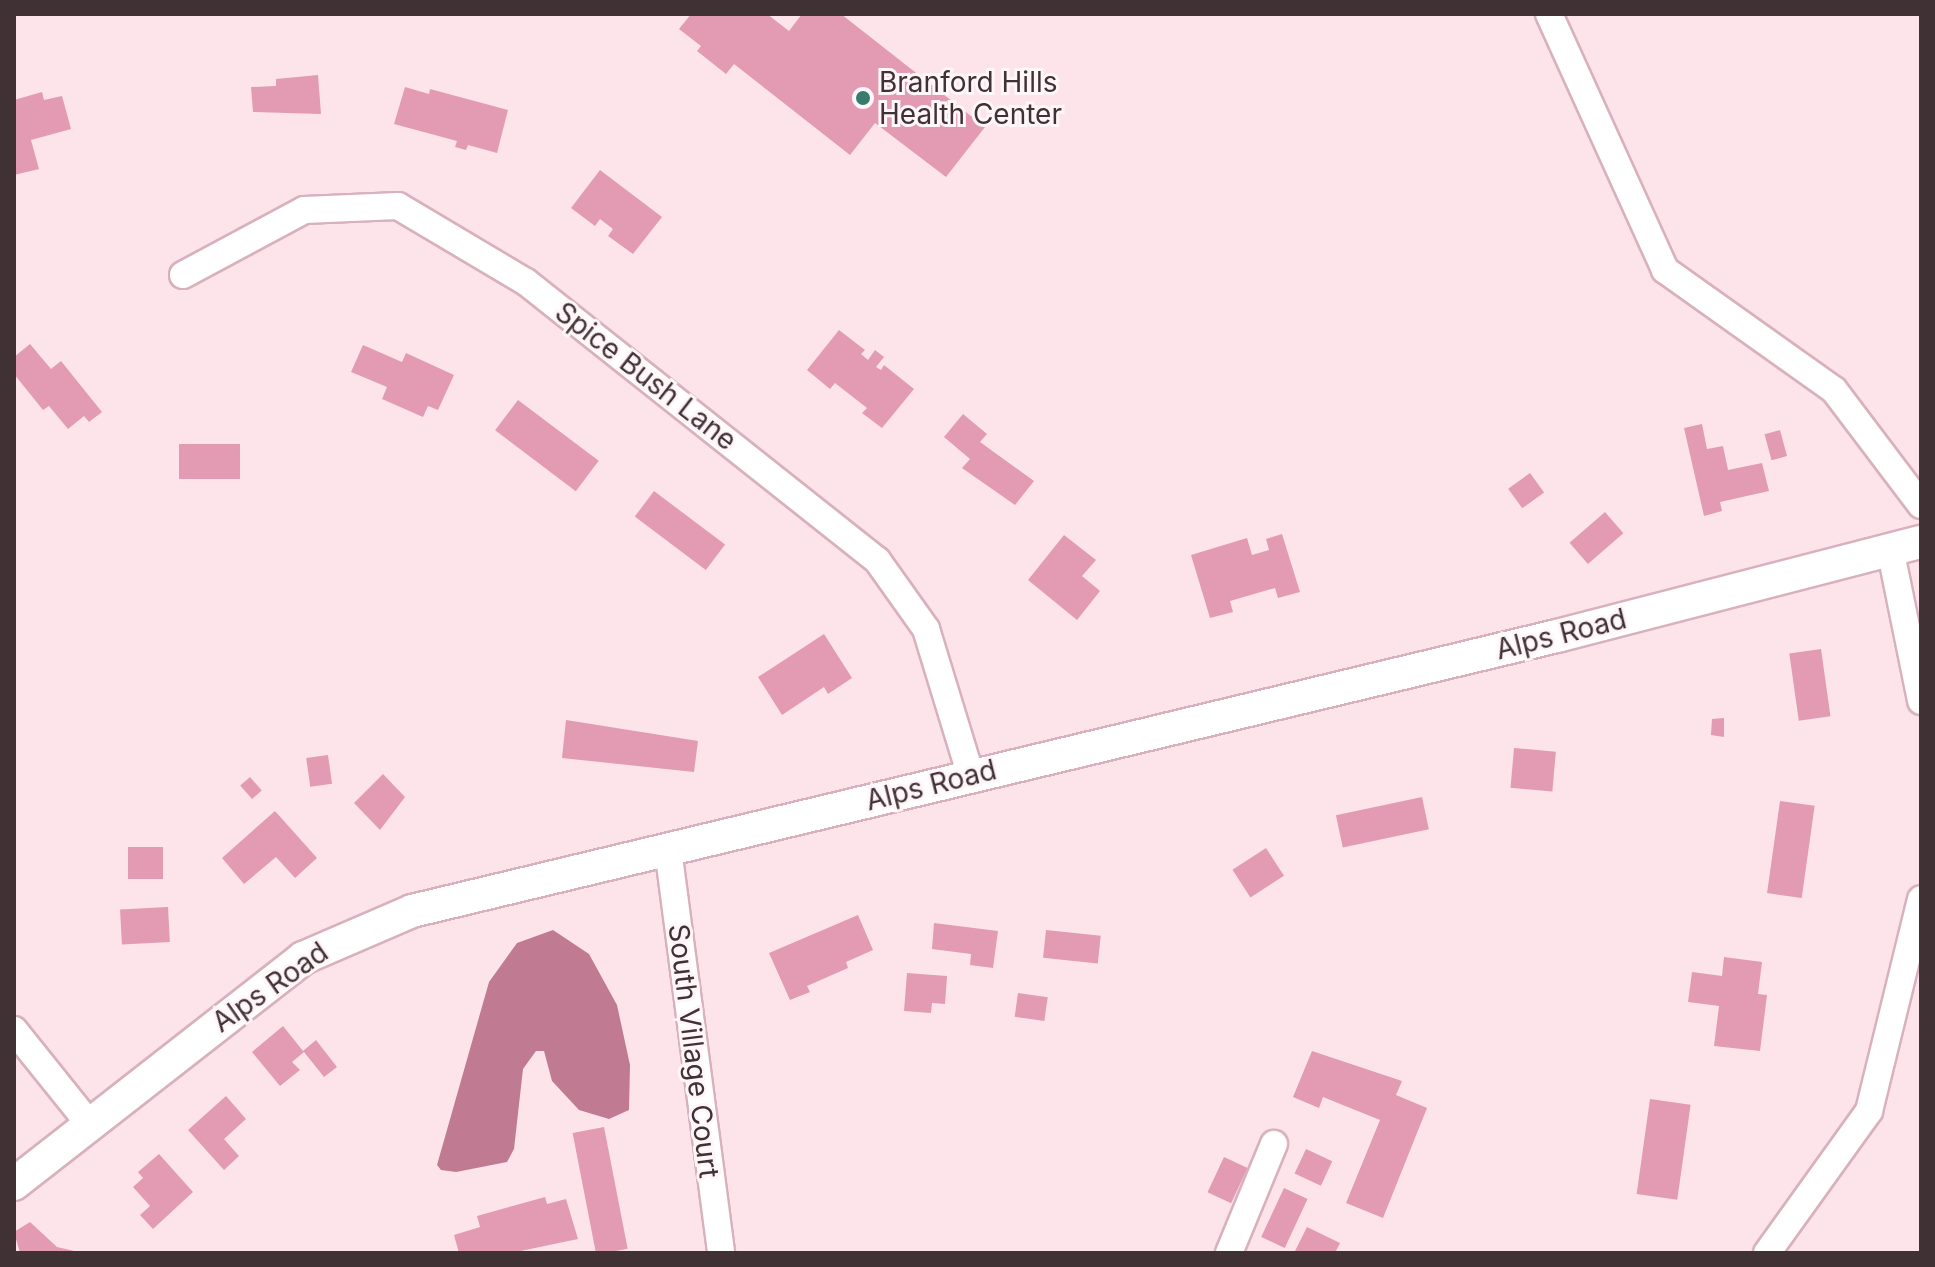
<!DOCTYPE html>
<style>
body{margin:0}
#map{position:relative;width:1935px;height:1267px;overflow:hidden;background:#fde4eb;font-family:Inter,sans-serif}
div>[style]{position:absolute}
.water>*{inset:0;background:#c07b92}
.building>*{inset:0;background:#e29bb2;transform-origin:0 0}
.roads{filter:drop-shadow(2px 0 #d8b1bd) drop-shadow(-2px 0 #d8b1bd) drop-shadow(0 2px #d8b1bd) drop-shadow(0 -2px #d8b1bd)}
.minor>*{height:26px;margin:-13px;padding:0 13px;transform-origin:13px;border-radius:13px;background:#fff}
.tertiary>*{height:32px;margin:-16px;padding:0 16px;transform-origin:16px;border-radius:16px;background:#fff}
.dots>*{width:22px;height:22px;translate:-50% -50%;box-sizing:border-box;border:4px solid #fff6f9;border-radius:50%}
span{translate:-50% -50%;white-space:nowrap;text-align:center;line-height:1.15;-webkit-text-stroke:6px #fff6f9;paint-order:stroke}
.poi-label{font-size:28px;color:#403135}
.left{translate:0 -50%;text-align:left}
.street-label{font-size:28px;color:#403135}
.frame{position:absolute;inset:0;border:16px solid #403135;pointer-events:none}
</style>
<div id="map">
<div class="water">
<div style="clip-path:polygon(553px 930px,589px 954px,617px 1005px,630px 1065px,629px 1110px,609px 1119px,579px 1110px,552px 1081px,544px 1051px,536px 1051px,523px 1069px,514px 1149px,507px 1162px,456px 1172px,441px 1170px,437px 1165px,489px 982px,517px 943px)"></div>
</div>
<div class="building">
<div style="clip-path:polygon(691px 14px,767px 14px,789px 31px,802px 14px,841px 14px,985px 127px,946px 177px,875px 123px,850px 155px,734px 64px,726px 74px,697px 51px,701px 46px,679px 29px)"></div>
<div style="clip-path:polygon(318px 75px,321px 114px,253px 112px,251px 87px,276px 86px,276px 79px)"></div>
<div style="clip-path:polygon(405px 87px,429px 94px,430px 89px,508px 110px,497px 153px,468px 145px,466px 150px,455px 147px,457px 141px,394px 124px)"></div>
<div style="clip-path:polygon(42px 92px,44px 100px,62px 96px,71px 129px,31px 140px,39px 169px,14px 175px,14px 100px)"></div>
<div style="clip-path:polygon(600px 170px,662px 217px,633px 254px,608px 236px,613px 229px,600px 219px,595px 226px,571px 208px)"></div>
<div style="clip-path:polygon(839px 330px,865px 350px,861px 354px,868px 360px,875px 350px,884px 357px,876px 367px,881px 370px,884px 365px,914px 389px,882px 428px,862px 413px,867px 408px,835px 383px,830px 389px,807px 370px)"></div>
<div style="clip-path:polygon(30px 344px,51px 369px,61px 361px,102px 412px,89px 422px,84px 416px,68px 429px,49px 406px,43px 410px,14px 374px,14px 357px)"></div>
<div style="clip-path:polygon(363px 345px,402px 362px,406px 353px,454px 375px,438px 410px,428px 406px,423px 417px,382px 399px,387px 387px,351px 372px)"></div>
<div style="left:518px;top:400px;width:101px;height:38px;rotate:37deg"></div>
<div style="clip-path:polygon(963px 414px,987px 434px,980px 442px,1034px 481px,1015px 505px,962px 468px,970px 459px,944px 437px)"></div>
<div style="clip-path:polygon(1702px 424px,1707px 449px,1723px 446px,1728px 470px,1762px 463px,1769px 491px,1720px 502px,1722px 511px,1704px 516px,1684px 428px)"></div>
<div style="left:1780px;top:430px;width:27px;height:16px;rotate:75deg"></div>
<div style="left:179px;top:444px;width:61px;height:35px"></div>
<div style="left:1530px;top:473px;width:24px;height:27px;rotate:54deg"></div>
<div style="left:654px;top:491px;width:89px;height:32px;rotate:37deg"></div>
<div style="left:1605px;top:512px;width:28px;height:47px;rotate:49deg"></div>
<div style="clip-path:polygon(1282px 534px,1300px 592px,1278px 598px,1275px 588px,1230px 601px,1233px 612px,1210px 618px,1191px 555px,1247px 538px,1252px 555px,1269px 550px,1266px 539px)"></div>
<div style="clip-path:polygon(1064px 535px,1096px 560px,1082px 576px,1100px 591px,1077px 620px,1028px 580px)"></div>
<div style="clip-path:polygon(824px 634px,852px 678px,828px 694px,824px 687px,782px 715px,758px 677px)"></div>
<div style="left:1821px;top:649px;width:68px;height:32px;rotate:82deg"></div>
<div style="clip-path:polygon(1724px 718px,1724px 737px,1711px 735px,1712px 719px)"></div>
<div style="clip-path:polygon(566px 720px,698px 741px,694px 772px,562px 758px)"></div>
<div style="left:1514px;top:748px;width:42px;height:40px;rotate:5deg"></div>
<div style="left:328px;top:755px;width:29px;height:22px;rotate:82deg"></div>
<div style="clip-path:polygon(383px 774px,405px 797px,380px 830px,354px 803px)"></div>
<div style="left:250px;top:777px;width:18px;height:13px;rotate:49deg"></div>
<div style="left:1422px;top:797px;width:33px;height:88px;rotate:78deg"></div>
<div style="left:1780px;top:801px;width:35px;height:93px;rotate:8deg"></div>
<div style="clip-path:polygon(275px 811px,317px 858px,295px 878px,276px 857px,244px 884px,222px 858px)"></div>
<div style="left:128px;top:847px;width:35px;height:32px"></div>
<div style="left:1266px;top:848px;width:33px;height:40px;rotate:57deg"></div>
<div style="left:168px;top:907px;width:35px;height:48px;rotate:87deg"></div>
<div style="clip-path:polygon(858px 915px,873px 950px,846px 962px,848px 968px,807px 986px,810px 992px,790px 1000px,769px 953px)"></div>
<div style="clip-path:polygon(934px 923px,998px 931px,993px 968px,970px 965px,971px 954px,932px 949px)"></div>
<div style="left:1046px;top:930px;width:55px;height:28px;rotate:6deg"></div>
<div style="clip-path:polygon(1724px 957px,1762px 962px,1758px 994px,1767px 995px,1760px 1051px,1714px 1046px,1719px 1006px,1688px 1002px,1692px 972px,1722px 976px)"></div>
<div style="clip-path:polygon(907px 973px,947px 976px,945px 1004px,932px 1003px,931px 1013px,904px 1011px)"></div>
<div style="left:1018px;top:993px;width:30px;height:24px;rotate:8deg"></div>
<div style="clip-path:polygon(283px 1026px,303px 1051px,316px 1040px,337px 1067px,324px 1077px,304px 1052px,292px 1062px,300px 1070px,280px 1086px,252px 1052px)"></div>
<div style="clip-path:polygon(1312px 1051px,1402px 1081px,1396px 1095px,1427px 1108px,1383px 1218px,1346px 1203px,1380px 1120px,1323px 1097px,1319px 1108px,1293px 1097px)"></div>
<div style="clip-path:polygon(226px 1096px,246px 1119px,224px 1139px,239px 1156px,224px 1170px,188px 1130px)"></div>
<div style="left:1650px;top:1099px;width:41px;height:96px;rotate:8deg"></div>
<div style="left:604px;top:1127px;width:124px;height:32px;rotate:79deg"></div>
<div style="left:1306px;top:1149px;width:29px;height:27px;rotate:25deg"></div>
<div style="clip-path:polygon(159px 1154px,193px 1192px,153px 1229px,140px 1215px,150px 1206px,133px 1187px,143px 1178px,138px 1172px)"></div>
<div style="left:1224px;top:1157px;width:26px;height:39px;rotate:25deg"></div>
<div style="left:1284px;top:1188px;width:26px;height:54px;rotate:25deg"></div>
<div style="clip-path:polygon(545px 1197px,547px 1204px,566px 1199px,578px 1239px,511px 1253px,459px 1253px,454px 1235px,480px 1227px,477px 1216px)"></div>
<div style="clip-path:polygon(30px 1222px,57px 1247px,83px 1253px,20px 1253px,14px 1232px)"></div>
<div style="clip-path:polygon(1307px 1227px,1340px 1243px,1335px 1253px,1294px 1253px)"></div>
</div>
<div class="roads">
<div class="minor">
<div style="left:1549px;top:14px;width:281px;rotate:65.6deg"></div>
<div style="left:1665px;top:270px;width:207px;rotate:35.4deg"></div>
<div style="left:1834px;top:390px;width:144px;rotate:52.9deg"></div>
<div style="left:183px;top:275px;width:137px;rotate:-28.2deg"></div>
<div style="left:304px;top:210px;width:94px;rotate:-2.4deg"></div>
<div style="left:398px;top:206px;width:149px;rotate:30.7deg"></div>
<div style="left:526px;top:282px;width:448px;rotate:38.4deg"></div>
<div style="left:877px;top:560px;width:85px;rotate:54.6deg"></div>
<div style="left:926px;top:629px;width:154px;rotate:73deg"></div>
<div style="left:1891px;top:553px;width:151px;rotate:78.5deg"></div>
<div style="left:668px;top:849px;width:407px;rotate:82.5deg"></div>
<div style="left:14px;top:1030px;width:123px;rotate:51.3deg"></div>
<div style="left:1229px;top:1253px;width:118px;rotate:-67.6deg"></div>
<div style="left:1767px;top:1253px;width:175px;rotate:-54.3deg"></div>
<div style="left:1869px;top:1111px;width:218px;rotate:-76.2deg"></div>
</div>
<div class="tertiary">
<div style="left:14px;top:1184px;width:367px;rotate:-38deg"></div>
<div style="left:303px;top:958px;width:119px;rotate:-23.3deg"></div>
<div style="left:412px;top:911px;width:1178px;rotate:-13.51deg"></div>
<div style="left:1557px;top:636px;width:376px;rotate:-14.5deg"></div>
</div>
</div>
<div class="dots">
<div style="left:863px;top:98px;background:#387b6e"></div>
</div>
<div class="poi-label">
<span class="left" style="left:879px;top:98px">Branford Hills<br>Health Center</span>
</div>
<div class="street-label">
<span style="left:646px;top:376px;rotate:38deg">Spice Bush Lane</span>
<span style="left:1561px;top:634px;rotate:-14deg">Alps Road</span>
<span style="left:931px;top:785px;rotate:-14deg">Alps Road</span>
<span style="left:270px;top:987px;rotate:-35deg">Alps Road</span>
<span style="left:694px;top:1051px;rotate:83deg">South Village Court</span>
</div>
<div class="frame"></div>
</div>
